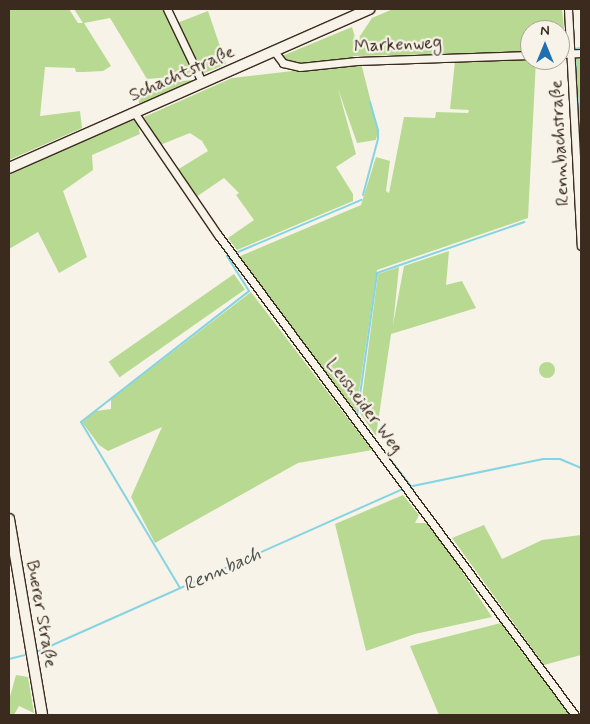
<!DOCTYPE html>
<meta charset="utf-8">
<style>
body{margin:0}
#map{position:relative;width:590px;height:724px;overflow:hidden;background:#f7f3e8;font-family:Mynerve,sans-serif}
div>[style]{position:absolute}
.green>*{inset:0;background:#b8d992;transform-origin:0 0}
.round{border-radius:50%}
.stream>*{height:2px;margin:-1px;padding:0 1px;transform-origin:1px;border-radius:1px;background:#85d4e2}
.roads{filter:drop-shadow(1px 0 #3b2a1e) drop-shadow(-1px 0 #3b2a1e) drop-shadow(0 1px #3b2a1e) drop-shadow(0 -1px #3b2a1e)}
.street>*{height:7px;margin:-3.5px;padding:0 3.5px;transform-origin:3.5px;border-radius:3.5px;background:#f7f3e8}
.secondary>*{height:10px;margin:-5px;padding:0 5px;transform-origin:5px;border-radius:5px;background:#f7f3e8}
span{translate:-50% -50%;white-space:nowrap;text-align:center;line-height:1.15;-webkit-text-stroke:4.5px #f7f3e8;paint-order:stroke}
.street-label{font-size:18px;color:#3b2a1e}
.water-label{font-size:19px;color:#4e544f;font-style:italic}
.frame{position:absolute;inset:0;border:10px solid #3b2a1e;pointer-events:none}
.north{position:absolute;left:520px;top:20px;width:50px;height:50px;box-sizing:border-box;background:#f7f3e8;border:1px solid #aca397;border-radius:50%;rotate:0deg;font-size:14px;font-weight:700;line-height:20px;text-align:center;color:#3b2a1e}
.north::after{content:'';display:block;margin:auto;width:18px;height:22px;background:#1f6fb2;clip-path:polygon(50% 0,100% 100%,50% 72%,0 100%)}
</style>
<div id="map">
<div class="green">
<div style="clip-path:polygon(9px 9px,69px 9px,78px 23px,83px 23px,74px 9px,164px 9px,195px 69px,194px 75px,147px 79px,110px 18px,84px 23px,111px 66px,103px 71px,84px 72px,76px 72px,75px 68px,45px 67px,40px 116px,80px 111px,82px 128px,9px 160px)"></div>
<div style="clip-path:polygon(393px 9px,562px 9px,566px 50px,560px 51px,560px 30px,530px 30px,530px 52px,353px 56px,352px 59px,306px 64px,289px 63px,282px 56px,352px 27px,358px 47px,360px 36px,372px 18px)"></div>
<div style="clip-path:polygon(208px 11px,226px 64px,202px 74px,177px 23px)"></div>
<div style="clip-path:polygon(581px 54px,581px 141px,578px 141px,574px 55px)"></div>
<div style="clip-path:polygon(530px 58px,536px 60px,528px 218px,377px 270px,356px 412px,238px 257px,361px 205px,376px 157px,390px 161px,386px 191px,389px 193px,404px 117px,435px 118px,436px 112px,468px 113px,469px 110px,450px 109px,455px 61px)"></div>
<div style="clip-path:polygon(361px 63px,378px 130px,376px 140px,357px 143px,338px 89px,356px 154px,336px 167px,353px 194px,353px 201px,237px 250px,228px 238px,254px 220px,236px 195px,239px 193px,224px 178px,196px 197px,177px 170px,208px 151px,202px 141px,190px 133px,160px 145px,144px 117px,232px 78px)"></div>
<div style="clip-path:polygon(192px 80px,192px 83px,139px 104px,138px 90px,144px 85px)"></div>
<div style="clip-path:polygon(136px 116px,140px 134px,92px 155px,93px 170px,63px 191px,87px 257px,59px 273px,38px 232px,9px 249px,9px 175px)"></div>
<div style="clip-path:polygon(449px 251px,446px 285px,462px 281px,476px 308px,391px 334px,376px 436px,360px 413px,378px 274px,399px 267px,393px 325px,404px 266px)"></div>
<div style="left:234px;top:274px;width:19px;height:153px;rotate:55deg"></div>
<div style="clip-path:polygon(251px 292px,372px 450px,298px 463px,155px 543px,131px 497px,162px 427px,108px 451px,99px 445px,82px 422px,96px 411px,111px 409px,111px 399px)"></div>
<div class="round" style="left:539px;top:362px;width:16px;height:16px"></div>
<div style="clip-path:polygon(403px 495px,419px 515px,415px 523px,430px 523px,492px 617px,415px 634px,366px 651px,335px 524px)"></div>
<div style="clip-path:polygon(484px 525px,502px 559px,542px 540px,581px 535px,581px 655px,544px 665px,452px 538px)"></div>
<div style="clip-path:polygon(501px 623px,512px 639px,570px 715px,439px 715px,410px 646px)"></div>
<div style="clip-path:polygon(16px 675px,28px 677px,34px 713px,19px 706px,14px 715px,9px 715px,9px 700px)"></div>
</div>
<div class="stream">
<div style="left:574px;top:49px;width:7px;rotate:-8deg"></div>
<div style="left:575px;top:55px;width:104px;rotate:86.7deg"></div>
<div style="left:363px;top:195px;width:58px;rotate:-75deg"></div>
<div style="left:378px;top:139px;width:9px;rotate:-90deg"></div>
<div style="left:378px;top:130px;width:29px;rotate:-106deg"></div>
<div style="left:238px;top:252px;width:134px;rotate:-22.9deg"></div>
<div style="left:581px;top:359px;width:2px;rotate:90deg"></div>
<div style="left:375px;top:439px;width:29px;rotate:-128deg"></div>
<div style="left:357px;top:416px;width:144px;rotate:-82deg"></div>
<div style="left:377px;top:273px;width:156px;rotate:-19.1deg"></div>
<div style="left:380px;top:446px;width:49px;rotate:52.4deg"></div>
<div style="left:408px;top:487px;width:138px;rotate:-11.7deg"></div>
<div style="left:543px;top:459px;width:17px"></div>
<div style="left:560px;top:459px;width:23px;rotate:23deg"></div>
<div style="left:180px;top:588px;width:193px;rotate:-120.8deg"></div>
<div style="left:81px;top:422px;width:213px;rotate:-37.9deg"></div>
<div style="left:249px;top:291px;width:41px;rotate:-122.2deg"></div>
<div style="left:227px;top:256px;width:3px;rotate:-18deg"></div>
<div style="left:39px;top:651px;width:398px;rotate:-24deg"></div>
<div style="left:9px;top:659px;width:16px;rotate:-14deg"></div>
</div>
<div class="roads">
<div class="street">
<div style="left:167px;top:9px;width:81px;rotate:64.4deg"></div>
<div style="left:568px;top:9px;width:237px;rotate:86.9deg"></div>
<div style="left:274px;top:51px;width:15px;rotate:53deg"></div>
<div style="left:283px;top:63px;width:17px;rotate:13deg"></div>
<div style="left:300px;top:67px;width:57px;rotate:-6deg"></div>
<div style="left:357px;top:61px;width:173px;rotate:-2deg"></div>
<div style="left:560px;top:54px;width:21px;rotate:-3deg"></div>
<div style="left:134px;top:112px;width:149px;rotate:55.7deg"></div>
<div style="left:218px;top:235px;width:598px;rotate:53.36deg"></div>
</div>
<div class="secondary">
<div style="left:9px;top:168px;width:394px;rotate:-23.8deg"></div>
<div style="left:9px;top:519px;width:199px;rotate:80.4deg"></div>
</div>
</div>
<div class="street-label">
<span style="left:398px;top:45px;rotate:-3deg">Markenweg</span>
<span style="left:182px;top:74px;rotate:-24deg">Schachtstraße</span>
<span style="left:560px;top:143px;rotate:-93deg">Rennbachstraße</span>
<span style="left:364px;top:406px;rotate:53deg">Leusheider Weg</span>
<span style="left:41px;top:614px;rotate:80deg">Buerer Straße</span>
</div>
<div class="water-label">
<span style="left:222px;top:570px;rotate:-24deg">Rennbach</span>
</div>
<div class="frame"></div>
<div class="north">N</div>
</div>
